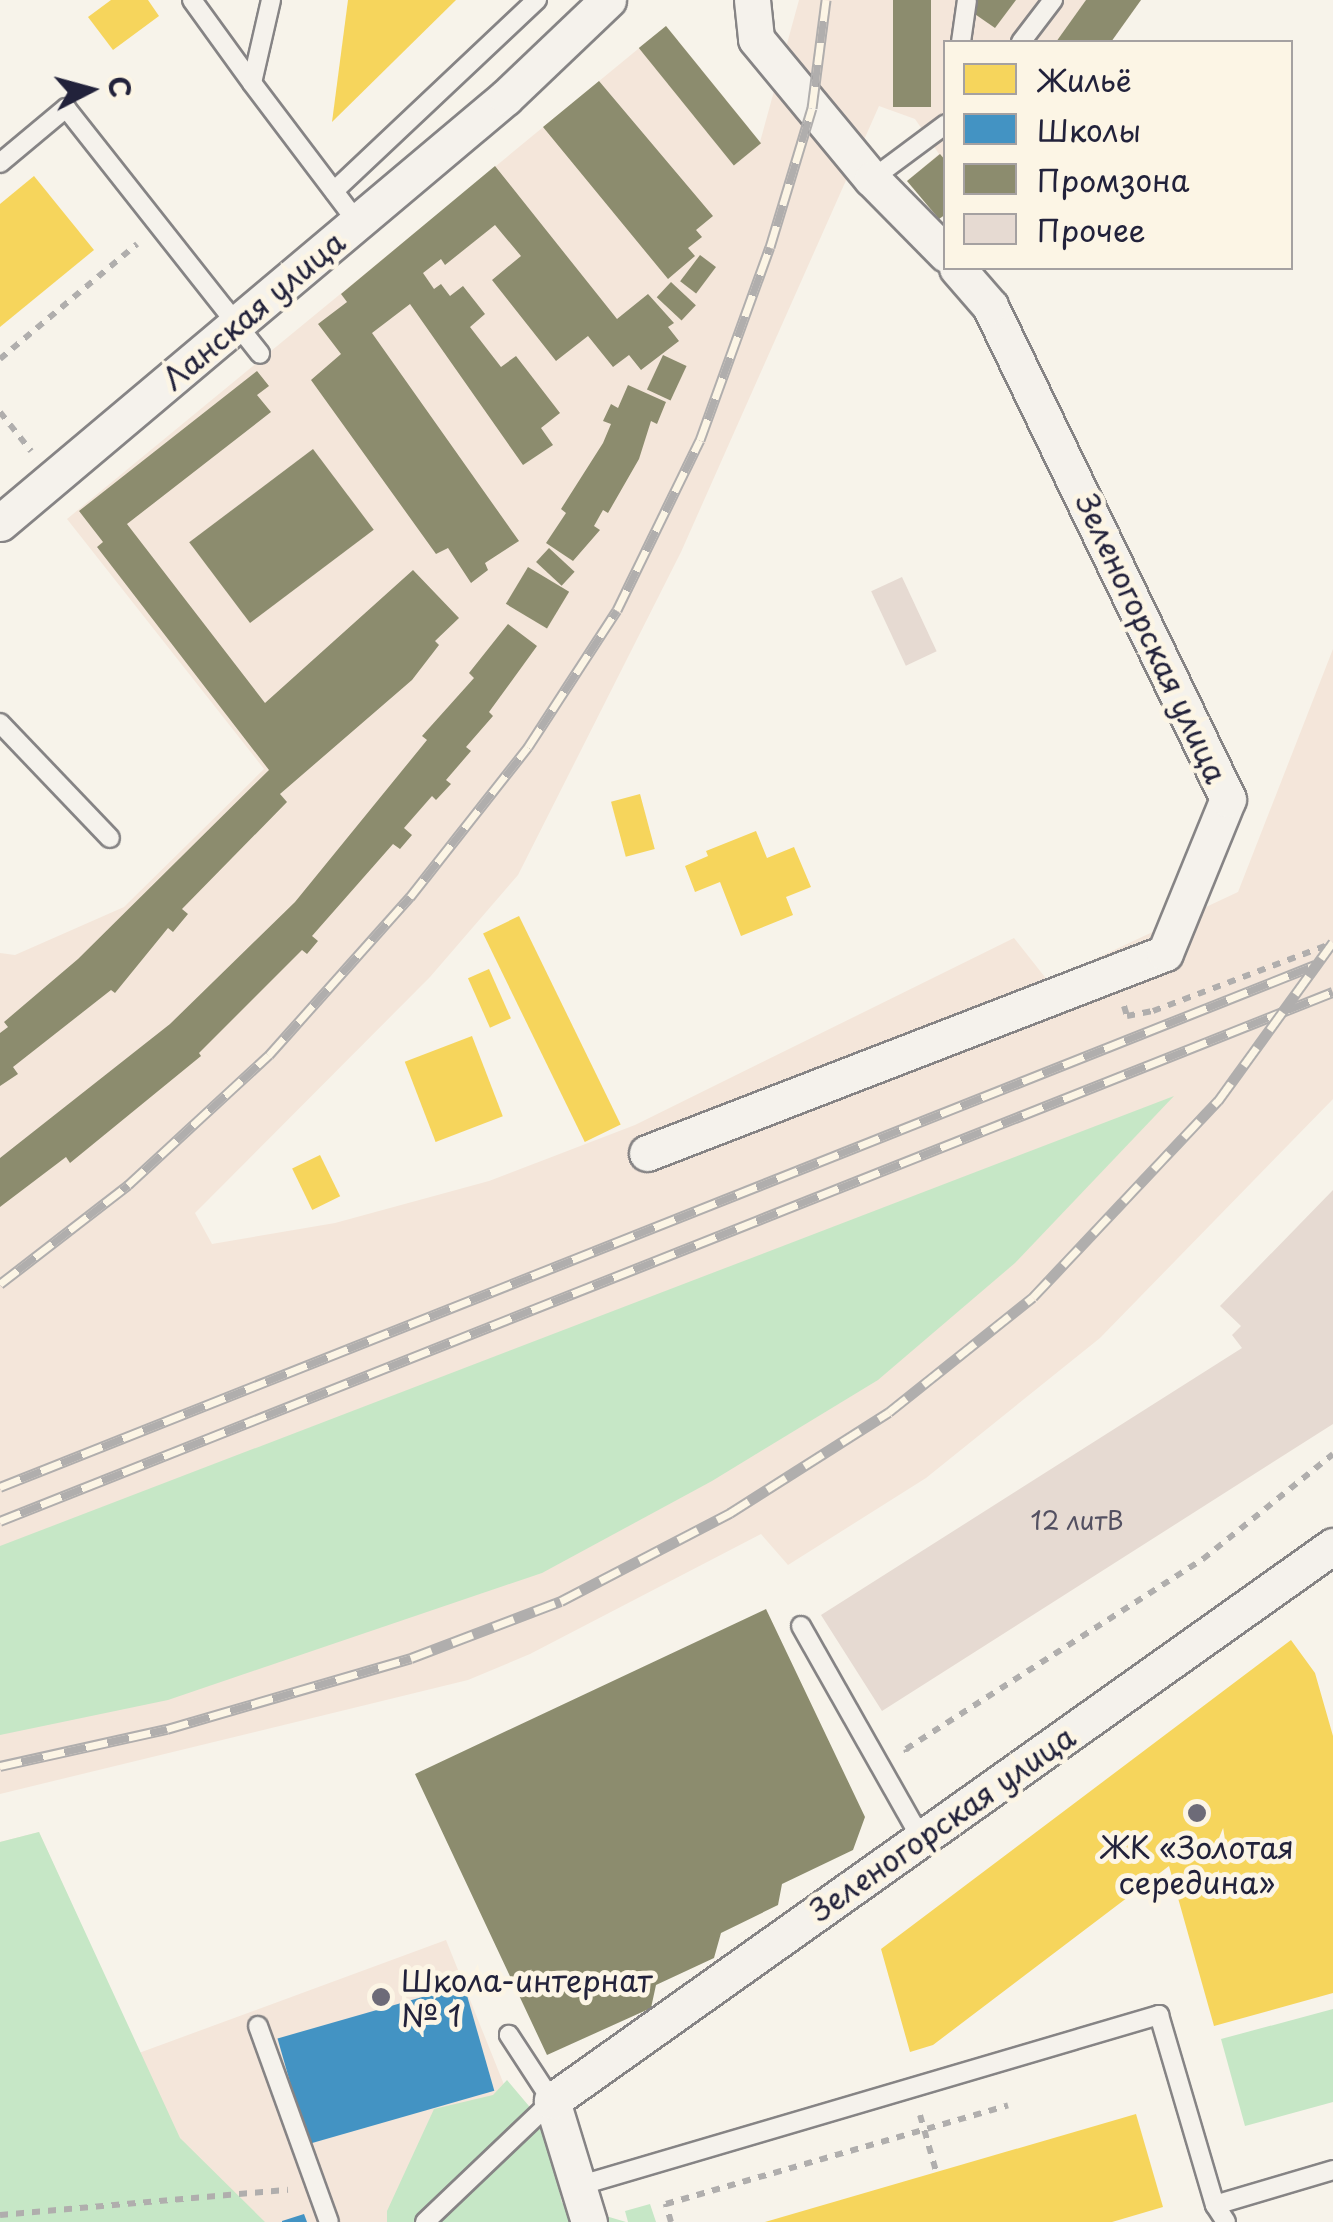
<!DOCTYPE html>
<meta charset="utf-8">
<style>
body{margin:0}
#map{position:relative;width:1333px;height:2222px;overflow:hidden;background:#f7f3ea;font-family:"Playpen Sans",sans-serif}
div>[style]{position:absolute}
.built>*{inset:0;background:#f4e6da}
.green>*{inset:0;background:#c6e7c6}
.homes>*{inset:0;background:#f6d55c;transform-origin:0 0}
.schools>*{inset:0;background:#4393c3;transform-origin:0 0}
.industry>*{inset:0;background:#8c8c6e;transform-origin:0 0}
.building>*{inset:0;background:#e6dad2;transform-origin:0 0}
.path>*{height:6px;margin-top:-3px;transform-origin:0;background:repeating-linear-gradient(90deg,#b0aead 0 8px,transparent 0 16px)}
.roads{filter:drop-shadow(2px 0 #868485) drop-shadow(-2px 0 #868485) drop-shadow(0 2px #868485) drop-shadow(0 -2px #868485)}
.service>*{height:18px;margin:-9px;padding:0 9px;transform-origin:9px;border-radius:9px;background:#f5f2ec}
.minor>*{height:35px;margin:-17.5px;padding:0 17.5px;transform-origin:17.5px;border-radius:17.5px;background:#f5f2ec}
.rail>*{height:11px;margin-top:-5.5px;transform-origin:0;background:repeating-linear-gradient(90deg,#fcf5e5 0 22px,#b0aead 0 44px);box-sizing:border-box;border-block:2px solid #b0aead}
.dots>*{width:28px;height:28px;translate:-50% -50%;box-sizing:border-box;border:5px solid #fcf5e5;border-radius:50%}
span{translate:-50% -50%;white-space:nowrap;text-align:center;line-height:1.15;-webkit-text-stroke:10px #fcf5e5;paint-order:stroke}
.number-label{font-size:25px;color:#535061}
.number-label span{-webkit-text-stroke-width:0}
.street-label{font-size:30px;color:#22223b}
.poi-label{font-size:30px;color:#22223b}
.left{translate:0 -50%;text-align:left}
.legend{position:absolute;left:943px;top:40px;width:350px;height:230px;box-sizing:border-box;background:#fcf5e5;border:2px solid #a5a1a1;margin:0;padding:12px 18px;list-style:none;font-size:30px;color:#22223b}
.legend li{display:flex;align-items:center;gap:20px;height:50px}
.legend b{width:50px;border:2px solid #a5a1a1}
.north{position:absolute;left:40px;top:40px;width:100px;height:100px;-webkit-text-stroke:8px #fcf5e5;paint-order:stroke;rotate:84deg;font-size:28px;font-weight:700;line-height:40px;text-align:center;color:#22223b}
.north::after{content:'';display:block;margin:auto;width:35px;height:45px;background:#22223b;clip-path:polygon(50% 0,100% 100%,50% 72%,0 100%)}
</style>
<div id="map">
<div class="built">
<div style="clip-path:polygon(799px 0,1141px 0,1111px 42px,946px 42px,946px 214px,939px 219px,907px 181px,939px 154px,915px 119px,879px 106px,681px 552px,518px 875px,430px 977px,195px 1213px,212px 1244px,335px 1223px,489px 1181px,635px 1125px,1014px 938px,1048px 981px,1238px 892px,1333px 649px,1333px 1099px,1100px 1338px,926px 1478px,788px 1565px,761px 1534px,530px 1654px,468px 1680px,0 1794px,0 953px,15px 955px,124px 907px,264px 769px,67px 519px,666px 26px,760px 142px)"></div>
<div style="clip-path:polygon(39px 1832px,139px 2053px,446px 1940px,511px 2102px,548px 2222px,0 2222px,0 1842px)"></div>
</div>
<div class="green">
<div style="clip-path:polygon(1174px 1096px,1015px 1263px,878px 1380px,712px 1481px,542px 1573px,168px 1700px,0 1735px,0 1546px)"></div>
<div style="clip-path:polygon(39px 1832px,180px 2138px,265px 2222px,0 2222px,0 1842px)"></div>
<div style="clip-path:polygon(1333px 2009px,1333px 2102px,1245px 2126px,1221px 2039px)"></div>
<div style="clip-path:polygon(507px 2080px,545px 2125px,562px 2203px,626px 2222px,387px 2222px,387px 2211px,434px 2109px,493px 2095px)"></div>
<div style="clip-path:polygon(650px 2204px,656px 2222px,628px 2222px,625px 2211px)"></div>
</div>
<div class="homes">
<div style="clip-path:polygon(111px 0,148px 0,159px 16px,113px 50px,88px 17px)"></div>
<div style="clip-path:polygon(348px 0,456px 0,332px 122px)"></div>
<div style="clip-path:polygon(34px 176px,94px 250px,0 327px,0 204px)"></div>
<div style="left:640px;top:794px;width:57px;height:30px;rotate:75deg"></div>
<div style="clip-path:polygon(756px 831px,767px 858px,794px 847px,811px 887px,786px 897px,793px 915px,741px 936px,720px 882px,695px 892px,685px 866px,708px 856px,706px 851px)"></div>
<div style="left:519px;top:916px;width:232px;height:40px;rotate:64deg"></div>
<div style="left:489px;top:969px;width:54px;height:23px;rotate:66deg"></div>
<div style="left:472px;top:1036px;width:86px;height:72px;rotate:69deg"></div>
<div style="left:320px;top:1155px;width:46px;height:31px;rotate:64deg"></div>
<div style="clip-path:polygon(1291px 1640px,1315px 1673px,1333px 1736px,1333px 1993px,1214px 2026px,1169px 1866px,933px 2045px,910px 2052px,881px 1949px)"></div>
<div style="clip-path:polygon(1136px 2114px,1163px 2207px,1112px 2222px,765px 2222px)"></div>
</div>
<div class="schools">
<div style="left:464px;top:1985px;width:110px;height:194px;rotate:74deg"></div>
<div style="clip-path:polygon(304px 2214px,307px 2222px,282px 2222px,282px 2221px)"></div>
</div>
<div class="industry">
<div style="left:893px;top:0;width:38px;height:107px"></div>
<div style="clip-path:polygon(976px 0,1016px 0,995px 28px,969px 10px)"></div>
<div style="clip-path:polygon(1086px 0,1141px 0,1111px 42px,1056px 42px)"></div>
<div style="left:666px;top:26px;width:151px;height:35px;rotate:51deg"></div>
<div style="clip-path:polygon(599px 81px,713px 216px,696px 230px,702px 237px,688px 248px,695px 256px,668px 279px,543px 127px)"></div>
<div style="clip-path:polygon(940px 154px,946px 161px,946px 214px,939px 219px,907px 181px)"></div>
<div style="clip-path:polygon(495px 166px,617px 319px,648px 294px,674px 323px,668px 327px,679px 341px,641px 370px,629px 355px,613px 367px,588px 336px,556px 361px,492px 280px,521px 256px,495px 225px,445px 265px,441px 259px,423px 273px,434px 289px,441px 284px,450px 296px,463px 286px,485px 314px,470px 327px,501px 367px,516px 356px,560px 413px,541px 428px,553px 445px,523px 465px,410px 304px,372px 333px,519px 541px,485px 563px,488px 570px,471px 583px,448px 548px,436px 554px,311px 380px,341px 354px,318px 324px,347px 302px,341px 294px)"></div>
<div style="left:700px;top:255px;width:20px;height:33px;rotate:37deg"></div>
<div style="left:671px;top:282px;width:34px;height:21px;rotate:43deg"></div>
<div style="left:663px;top:355px;width:26px;height:38px;rotate:25deg"></div>
<div style="clip-path:polygon(257px 371px,269px 386px,257px 395px,271px 412px,127px 524px,265px 703px,413px 570px,459px 618px,435px 641px,439px 645px,412px 680px,280px 794px,287px 802px,182px 909px,188px 914px,173px 932px,168px 928px,115px 993px,111px 990px,13px 1067px,18px 1074px,0 1086px,0 1033px,8px 1027px,4px 1022px,78px 959px,269px 770px,97px 547px,103px 542px,79px 511px)"></div>
<div style="clip-path:polygon(628px 385px,666px 402px,657px 424px,651px 421px,639px 459px,608px 513px,603px 510px,594px 526px,600px 530px,573px 561px,546px 543px,566px 513px,561px 509px,603px 443px,611px 424px,603px 421px,611px 404px,618px 408px)"></div>
<div style="left:313px;top:449px;width:101px;height:155px;rotate:53deg"></div>
<div style="left:549px;top:548px;width:35px;height:19px;rotate:43deg"></div>
<div style="left:528px;top:567px;width:48px;height:43px;rotate:31deg"></div>
<div style="clip-path:polygon(508px 624px,537px 646px,489px 712px,493px 716px,466px 747px,471px 751px,446px 780px,451px 784px,436px 800px,432px 796px,404px 828px,412px 835px,400px 849px,393px 844px,312px 936px,318px 941px,307px 954px,302px 950px,199px 1053px,201px 1056px,70px 1163px,66px 1157px,0 1207px,0 1158px,170px 1024px,295px 902px,427px 740px,422px 736px,474px 678px,469px 673px)"></div>
<div style="clip-path:polygon(766px 1609px,865px 1817px,853px 1850px,782px 1884px,778px 1905px,721px 1933px,714px 1958px,656px 1985px,651px 2008px,547px 2055px,415px 1774px)"></div>
</div>
<div class="building">
<div style="left:902px;top:577px;width:82px;height:34px;rotate:65deg"></div>
<div style="clip-path:polygon(1333px 1190px,1333px 1424px,882px 1711px,821px 1615px,1242px 1348px,1232px 1335px,1241px 1326px,1220px 1306px)"></div>
</div>
<div class="path">
<div style="left:0;top:359px;width:179px;rotate:-40deg"></div>
<div style="left:0;top:412px;width:50px;rotate:51.5deg"></div>
<div style="left:1124px;top:1006px;width:10px;rotate:73deg"></div>
<div style="left:1127px;top:1016px;width:26px;rotate:-11deg"></div>
<div style="left:1153px;top:1011px;width:192px;rotate:-20.7deg"></div>
<div style="left:907px;top:1752px;width:3px;rotate:-108deg"></div>
<div style="left:906px;top:1749px;width:353px;rotate:-32.6deg"></div>
<div style="left:1203px;top:1559px;width:167px;rotate:-38.9deg"></div>
<div style="left:920px;top:2115px;width:58px;rotate:74.1deg"></div>
<div style="left:0;top:2215px;width:289px;rotate:-5deg"></div>
<div style="left:671px;top:2222px;width:19px;rotate:-106deg"></div>
<div style="left:666px;top:2204px;width:356px;rotate:-16.1deg"></div>
</div>
<div class="roads">
<div class="service">
<div style="left:192px;top:0;width:102px;rotate:54.1deg"></div>
<div style="left:271px;top:0;width:85px;rotate:102.9deg"></div>
<div style="left:252px;top:83px;width:174px;rotate:52.9deg"></div>
<div style="left:961px;top:42px;width:42px;rotate:-81.9deg"></div>
<div style="left:1021px;top:42px;width:53px;rotate:-52.7deg"></div>
<div style="left:0;top:163px;width:86px;rotate:-39.8deg"></div>
<div style="left:66px;top:108px;width:313px;rotate:51.7deg"></div>
<div style="left:872px;top:179px;width:92px;rotate:-36.6deg"></div>
<div style="left:334px;top:191px;width:279px;rotate:-43.3deg"></div>
<div style="left:0;top:723px;width:159px;rotate:46.3deg"></div>
<div style="left:801px;top:1626px;width:244px;rotate:60.5deg"></div>
<div style="left:258px;top:2026px;width:208px;rotate:70.1deg"></div>
<div style="left:578px;top:2186px;width:606px;rotate:-16.4deg"></div>
<div style="left:1159px;top:2015px;width:198px;rotate:73.6deg"></div>
<div style="left:1215px;top:2205px;width:123px;rotate:-16.5deg"></div>
<div style="left:1215px;top:2205px;width:20px;rotate:57deg"></div>
<div style="left:425px;top:2222px;width:175px;rotate:-43.6deg"></div>
<div style="left:552px;top:2101px;width:79px;rotate:-123.1deg"></div>
</div>
<div class="minor">
<div style="left:752px;top:0;width:39px;rotate:84deg"></div>
<div style="left:756px;top:39px;width:182px;rotate:50.4deg"></div>
<div style="left:872px;top:179px;width:105px;rotate:45.4deg"></div>
<div style="left:0;top:523px;width:661px;rotate:-40.09deg"></div>
<div style="left:506px;top:97px;width:141px;rotate:-43.6deg"></div>
<div style="left:647px;top:1153px;width:555px;rotate:-21.11deg"></div>
<div style="left:1165px;top:953px;width:166px;rotate:-67.8deg"></div>
<div style="left:1228px;top:799px;width:547px;rotate:-115.77deg"></div>
<div style="left:990px;top:306px;width:50px;rotate:-131deg"></div>
<div style="left:589px;top:2222px;width:127px;rotate:-107deg"></div>
<div style="left:552px;top:2101px;width:958px;rotate:-35.4deg"></div>
</div>
</div>
<div class="rail">
<div style="left:0;top:1284px;width:162px;rotate:-37.7deg"></div>
<div style="left:128px;top:1185px;width:192px;rotate:-42.7deg"></div>
<div style="left:269px;top:1055px;width:212px;rotate:-48.3deg"></div>
<div style="left:410px;top:897px;width:191px;rotate:-51.8deg"></div>
<div style="left:528px;top:747px;width:163px;rotate:-57deg"></div>
<div style="left:617px;top:610px;width:189px;rotate:-64deg"></div>
<div style="left:700px;top:440px;width:205px;rotate:-70.1deg"></div>
<div style="left:770px;top:247px;width:145px;rotate:-73.2deg"></div>
<div style="left:812px;top:108px;width:109px;rotate:-82.6deg"></div>
<div style="left:0;top:1487px;width:1415px;rotate:-21.65deg"></div>
<div style="left:0;top:1521px;width:1434px;rotate:-21.65deg"></div>
<div style="left:0;top:1766px;width:171px;rotate:-12.5deg"></div>
<div style="left:167px;top:1729px;width:254px;rotate:-16.2deg"></div>
<div style="left:411px;top:1658px;width:160px;rotate:-20.8deg"></div>
<div style="left:561px;top:1601px;width:191px;rotate:-27.5deg"></div>
<div style="left:730px;top:1513px;width:188px;rotate:-32.4deg"></div>
<div style="left:889px;top:1412px;width:184px;rotate:-38.6deg"></div>
<div style="left:1033px;top:1297px;width:270px;rotate:-46.7deg"></div>
<div style="left:1218px;top:1101px;width:196px;rotate:-54.1deg"></div>
</div>
<div class="dots">
<div style="left:1197px;top:1813px;background:#6d6b78"></div>
<div style="left:381px;top:1997px;background:#6d6b78"></div>
</div>
<div class="number-label">
<span style="left:1077px;top:1520px">12 литВ</span>
</div>
<div class="street-label">
<span style="left:253px;top:310px;rotate:-40deg">Ланская улица</span>
<span style="left:1152px;top:638px;rotate:65deg">Зеленогорская улица</span>
<span style="left:942px;top:1823px;rotate:-35deg">Зеленогорская улица</span>
</div>
<div class="poi-label">
<span style="left:1197px;top:1864px">ЖК «Золотая<br>середина»</span>
<span class="left" style="left:401px;top:1997px">Школа-интернат<br>№ 1</span>
</div>
<ul class="legend">
<li><b style="height:28px;background:#f6d55c"></b>Жильё</li>
<li><b style="height:28px;background:#4393c3"></b>Школы</li>
<li><b style="height:28px;background:#8c8c6e"></b>Промзона</li>
<li><b style="height:28px;background:#e6dad2"></b>Прочее</li>
</ul>
<div class="north">С</div>
</div>
